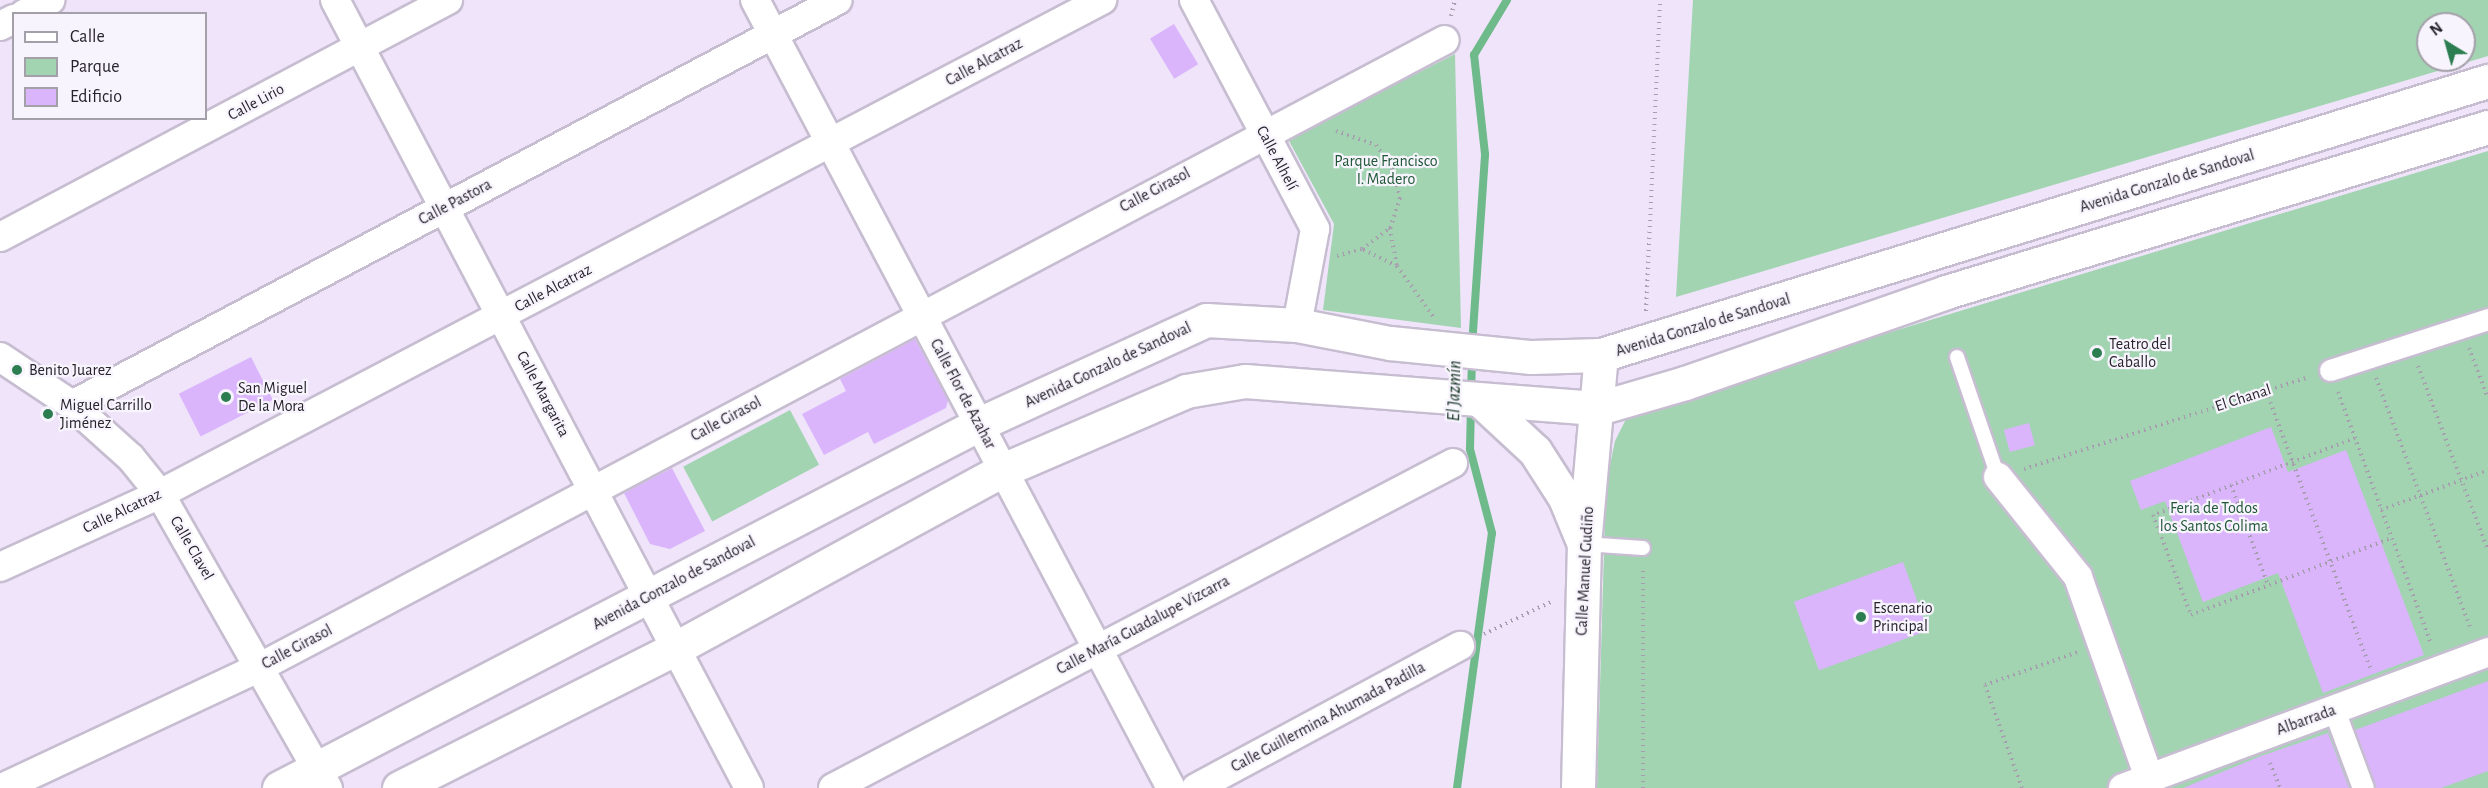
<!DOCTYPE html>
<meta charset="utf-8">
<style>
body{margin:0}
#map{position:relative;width:2488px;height:788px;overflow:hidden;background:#efe4f9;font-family:"Alegreya Sans",sans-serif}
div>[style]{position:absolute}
.green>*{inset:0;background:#a2d4b2;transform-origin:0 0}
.stream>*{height:8px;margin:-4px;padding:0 4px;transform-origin:4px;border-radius:4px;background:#6eba8a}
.building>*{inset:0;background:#dab5fc;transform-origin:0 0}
.path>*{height:4px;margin-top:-2px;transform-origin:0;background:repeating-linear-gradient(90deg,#a69eae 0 1.5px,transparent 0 6px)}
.roads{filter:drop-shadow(2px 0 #c7bdd1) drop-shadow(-2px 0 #c7bdd1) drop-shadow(0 2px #c7bdd1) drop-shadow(0 -2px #c7bdd1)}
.service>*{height:14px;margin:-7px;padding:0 7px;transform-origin:7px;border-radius:7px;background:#fff}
.pedestrian>*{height:21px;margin:-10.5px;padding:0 10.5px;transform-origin:10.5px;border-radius:10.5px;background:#fff}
.minor>*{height:28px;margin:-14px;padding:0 14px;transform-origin:14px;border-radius:14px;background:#fff}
.tertiary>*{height:33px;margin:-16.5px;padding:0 16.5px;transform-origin:16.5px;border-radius:16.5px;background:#fff}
.secondary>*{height:33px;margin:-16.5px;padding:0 16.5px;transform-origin:16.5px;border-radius:16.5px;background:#fff}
.dots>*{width:16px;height:16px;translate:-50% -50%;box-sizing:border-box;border:3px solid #f8f4fd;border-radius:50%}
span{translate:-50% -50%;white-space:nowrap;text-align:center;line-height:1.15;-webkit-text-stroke:4.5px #f8f4fd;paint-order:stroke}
.street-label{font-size:16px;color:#27232b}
.park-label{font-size:16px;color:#1f5736}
.poi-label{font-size:16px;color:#27232b}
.left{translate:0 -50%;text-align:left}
.water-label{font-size:18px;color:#143521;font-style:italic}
.legend{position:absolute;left:12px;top:12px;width:195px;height:108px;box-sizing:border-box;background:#f8f4fd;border:2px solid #a4a0a9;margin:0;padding:8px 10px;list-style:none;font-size:18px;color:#27232b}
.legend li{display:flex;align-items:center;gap:12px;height:30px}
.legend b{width:30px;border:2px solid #a4a0a9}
.north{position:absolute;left:2416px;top:12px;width:60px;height:60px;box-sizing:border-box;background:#f8f4fd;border:2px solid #a4a0a9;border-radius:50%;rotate:323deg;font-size:16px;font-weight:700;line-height:24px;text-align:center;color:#27232b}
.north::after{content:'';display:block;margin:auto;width:21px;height:27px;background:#2c7e50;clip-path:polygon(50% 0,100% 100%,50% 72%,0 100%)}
</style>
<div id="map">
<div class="green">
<div style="clip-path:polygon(evenodd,1693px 0,2488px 0,2488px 56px,1676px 297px,1693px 0,2428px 24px,2464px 24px,2464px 60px,2428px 60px,2428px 24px)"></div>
<div style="clip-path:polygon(1455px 54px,1461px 328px,1323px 310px,1334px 224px,1288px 139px)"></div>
<div style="clip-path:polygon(2488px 151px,2488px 788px,1597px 788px,1606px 484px,1615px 441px,1630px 411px)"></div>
<div style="left:790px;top:410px;width:62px;height:121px;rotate:62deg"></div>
</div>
<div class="stream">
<div style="left:1472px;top:346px;width:192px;rotate:-86.1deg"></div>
<div style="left:1485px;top:154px;width:100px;rotate:-96.3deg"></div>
<div style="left:1474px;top:55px;width:64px;rotate:-59deg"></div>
<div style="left:1471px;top:391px;width:32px;rotate:-88deg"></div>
<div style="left:1457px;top:788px;width:257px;rotate:-82.2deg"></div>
<div style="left:1492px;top:533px;width:87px;rotate:-104.7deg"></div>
<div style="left:1470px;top:449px;width:45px;rotate:-88.7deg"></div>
</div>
<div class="building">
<div style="left:1174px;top:24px;width:47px;height:28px;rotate:59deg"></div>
<div style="clip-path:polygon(915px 339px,948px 400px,946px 408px,874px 444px,868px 432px,824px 455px,802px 414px,846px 391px,840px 379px)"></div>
<div style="left:251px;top:357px;width:48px;height:81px;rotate:63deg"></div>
<div style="left:2029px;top:423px;width:23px;height:26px;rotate:75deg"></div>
<div style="clip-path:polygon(2271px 427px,2288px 472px,2346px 450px,2424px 655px,2323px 693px,2278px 573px,2203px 602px,2165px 501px,2141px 510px,2130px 481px)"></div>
<div style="clip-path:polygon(672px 468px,705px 531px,670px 549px,650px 544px,624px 493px)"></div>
<div style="left:1903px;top:562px;width:73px;height:116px;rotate:70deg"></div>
<div style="clip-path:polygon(2488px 681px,2488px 771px,2441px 788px,2375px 788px,2355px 730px)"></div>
<div style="clip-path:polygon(2328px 733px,2349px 788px,2183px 788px,2261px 756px)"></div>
</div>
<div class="path">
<div style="left:1451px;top:16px;width:16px;rotate:-76deg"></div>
<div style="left:1336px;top:131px;width:42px;rotate:19.3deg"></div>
<div style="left:1376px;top:145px;width:28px;rotate:55deg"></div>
<div style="left:1392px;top:168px;width:31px;rotate:75deg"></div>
<div style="left:1400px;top:198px;width:32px;rotate:108deg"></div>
<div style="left:1337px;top:256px;width:26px;rotate:-16deg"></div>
<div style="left:1397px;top:266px;width:39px;rotate:-154deg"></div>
<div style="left:1362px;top:249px;width:35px;rotate:-37deg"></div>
<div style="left:1390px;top:228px;width:39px;rotate:80deg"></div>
<div style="left:1397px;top:266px;width:65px;rotate:54.4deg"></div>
<div style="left:1646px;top:311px;width:311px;rotate:-87.4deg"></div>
<div style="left:2469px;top:348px;width:53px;rotate:69.2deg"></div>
<div style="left:2418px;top:366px;width:197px;rotate:69.2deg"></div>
<div style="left:2376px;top:378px;width:268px;rotate:69.3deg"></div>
<div style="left:2266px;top:391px;width:296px;rotate:69.4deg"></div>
<div style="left:2338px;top:392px;width:269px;rotate:69.7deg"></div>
<div style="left:2355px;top:438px;width:216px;rotate:159.1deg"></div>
<div style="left:2153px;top:515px;width:107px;rotate:69.2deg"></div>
<div style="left:2191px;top:615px;width:215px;rotate:-21deg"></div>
<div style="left:2024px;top:469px;width:299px;rotate:-17.9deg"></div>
<div style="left:2231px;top:485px;width:107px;rotate:69.7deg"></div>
<div style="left:2381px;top:510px;width:114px;rotate:-20.5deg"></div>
<div style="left:1484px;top:634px;width:76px;rotate:-25.6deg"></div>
<div style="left:2270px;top:763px;width:27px;rotate:68deg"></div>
<div style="left:1643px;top:788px;width:221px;rotate:-90deg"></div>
<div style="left:2022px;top:788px;width:109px;rotate:-109.8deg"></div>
<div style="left:1985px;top:685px;width:99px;rotate:-19.5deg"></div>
</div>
<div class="roads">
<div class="service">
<div style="left:1957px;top:357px;width:127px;rotate:71.1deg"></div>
<div style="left:1584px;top:544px;width:59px;rotate:3.9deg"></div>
</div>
<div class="pedestrian">
<div style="left:2330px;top:370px;width:166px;rotate:-17.9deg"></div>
<div style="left:2334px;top:710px;width:83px;rotate:69.6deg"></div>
</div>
<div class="minor">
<div style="left:335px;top:0;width:890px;rotate:62.28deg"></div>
<div style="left:755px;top:0;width:891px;rotate:62.17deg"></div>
<div style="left:1194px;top:0;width:259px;rotate:62.1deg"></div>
<div style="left:1315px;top:229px;width:98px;rotate:100.6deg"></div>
<div style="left:24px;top:14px;width:30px;rotate:-28deg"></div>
<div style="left:0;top:26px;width:16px;rotate:-27deg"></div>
<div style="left:0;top:237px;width:507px;rotate:-27.88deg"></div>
<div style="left:0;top:357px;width:87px;rotate:33.7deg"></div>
<div style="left:72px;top:405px;width:79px;rotate:41.9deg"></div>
<div style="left:131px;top:458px;width:46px;rotate:51.1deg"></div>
<div style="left:160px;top:494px;width:339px;rotate:60.3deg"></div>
<div style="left:72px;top:405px;width:866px;rotate:-27.87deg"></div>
<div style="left:1998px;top:477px;width:128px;rotate:51.3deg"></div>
<div style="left:2078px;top:577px;width:213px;rotate:70.5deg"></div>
<div style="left:0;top:567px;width:176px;rotate:-24.5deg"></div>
<div style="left:160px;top:494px;width:1064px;rotate:-27.67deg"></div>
<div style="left:2px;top:788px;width:287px;rotate:-25.1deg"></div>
<div style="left:262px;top:666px;width:1338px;rotate:-27.89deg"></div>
<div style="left:833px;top:788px;width:700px;rotate:-27.66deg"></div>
<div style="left:1196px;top:788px;width:300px;rotate:-28.3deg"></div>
<div style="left:2123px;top:788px;width:390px;rotate:-20.4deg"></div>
</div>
<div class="tertiary">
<div style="left:1578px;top:788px;width:244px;rotate:-88.6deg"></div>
<div style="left:1584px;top:544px;width:190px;rotate:-84.9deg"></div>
</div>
<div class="secondary">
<div style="left:1482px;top:402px;width:72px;rotate:42.8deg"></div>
<div style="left:1535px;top:451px;width:56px;rotate:57.4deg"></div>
<div style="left:1565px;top:498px;width:50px;rotate:67.6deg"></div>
<div style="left:279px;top:788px;width:789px;rotate:-27.47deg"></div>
<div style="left:979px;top:424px;width:250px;rotate:-24.6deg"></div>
<div style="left:1206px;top:320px;width:91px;rotate:3.1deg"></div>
<div style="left:1297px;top:325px;width:95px;rotate:11deg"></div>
<div style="left:1390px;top:343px;width:142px;rotate:5.7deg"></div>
<div style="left:1531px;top:357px;width:70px;rotate:-1.6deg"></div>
<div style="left:1601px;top:355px;width:928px;rotate:-17.17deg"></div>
<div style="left:399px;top:788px;width:310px;rotate:-26.8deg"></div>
<div style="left:676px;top:648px;width:372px;rotate:-28.6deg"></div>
<div style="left:1003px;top:470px;width:199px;rotate:-23.3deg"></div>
<div style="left:1186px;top:391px;width:60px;rotate:-9.6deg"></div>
<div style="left:1245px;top:381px;width:355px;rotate:4.4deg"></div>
<div style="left:1599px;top:408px;width:90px;rotate:-16.2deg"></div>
<div style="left:1685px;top:383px;width:276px;rotate:-19.2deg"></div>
<div style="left:1946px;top:292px;width:567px;rotate:-16.93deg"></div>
</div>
</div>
<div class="dots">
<div style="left:2097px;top:353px;background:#2c7e50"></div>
<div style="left:17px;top:370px;background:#2c7e50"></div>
<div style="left:226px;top:397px;background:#2c7e50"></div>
<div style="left:48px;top:414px;background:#2c7e50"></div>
<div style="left:1861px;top:617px;background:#2c7e50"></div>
</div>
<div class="street-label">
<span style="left:984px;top:62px;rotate:-28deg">Calle Alcatraz</span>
<span style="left:256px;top:102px;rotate:-28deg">Calle Lirio</span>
<span style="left:1277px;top:158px;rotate:62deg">Calle Alhelí</span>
<span style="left:2167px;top:181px;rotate:-17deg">Avenida Gonzalo de Sandoval</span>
<span style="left:1155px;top:190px;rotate:-28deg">Calle Girasol</span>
<span style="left:455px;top:202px;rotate:-28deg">Calle Pastora</span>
<span style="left:553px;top:288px;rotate:-28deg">Calle Alcatraz</span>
<span style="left:1703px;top:325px;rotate:-17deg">Avenida Gonzalo de Sandoval</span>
<span style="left:1108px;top:365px;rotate:-25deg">Avenida Gonzalo de Sandoval</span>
<span style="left:543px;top:394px;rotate:62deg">Calle Margarita</span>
<span style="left:963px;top:394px;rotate:62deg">Calle Flor de Azahar</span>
<span style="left:2243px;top:398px;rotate:-18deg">El Chanal</span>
<span style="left:726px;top:419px;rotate:-28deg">Calle Girasol</span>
<span style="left:122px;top:511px;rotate:-25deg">Calle Alcatraz</span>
<span style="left:192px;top:548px;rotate:60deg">Calle Clavel</span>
<span style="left:1585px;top:571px;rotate:-87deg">Calle Manuel Gudiño</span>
<span style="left:674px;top:583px;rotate:-28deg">Avenida Gonzalo de Sandoval</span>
<span style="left:1143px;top:625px;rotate:-28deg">Calle María Guadalupe Vizcarra</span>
<span style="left:297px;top:647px;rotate:-28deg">Calle Girasol</span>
<span style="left:1328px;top:717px;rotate:-28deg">Calle Guillermina Ahumada Padilla</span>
<span style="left:2306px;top:720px;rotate:-20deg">Albarrada</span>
</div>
<div class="park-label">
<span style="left:1386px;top:170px">Parque Francisco<br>I. Madero</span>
<span style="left:2214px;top:517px">Feria de Todos<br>los Santos Colima</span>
</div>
<div class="poi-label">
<span class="left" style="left:2109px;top:353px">Teatro del<br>Caballo</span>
<span class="left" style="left:29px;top:370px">Benito Juarez</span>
<span class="left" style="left:238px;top:397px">San Miguel<br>De la Mora</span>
<span class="left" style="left:60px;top:414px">Miguel Carrillo<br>Jiménez</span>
<span class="left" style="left:1873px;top:617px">Escenario<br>Principal</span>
</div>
<div class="water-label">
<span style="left:1455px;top:391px;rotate:-89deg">El Jazmín</span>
</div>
<ul class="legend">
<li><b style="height:8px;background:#fff"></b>Calle</li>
<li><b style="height:16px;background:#a2d4b2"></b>Parque</li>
<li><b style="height:16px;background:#dab5fc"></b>Edificio</li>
</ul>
<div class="north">N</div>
</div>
